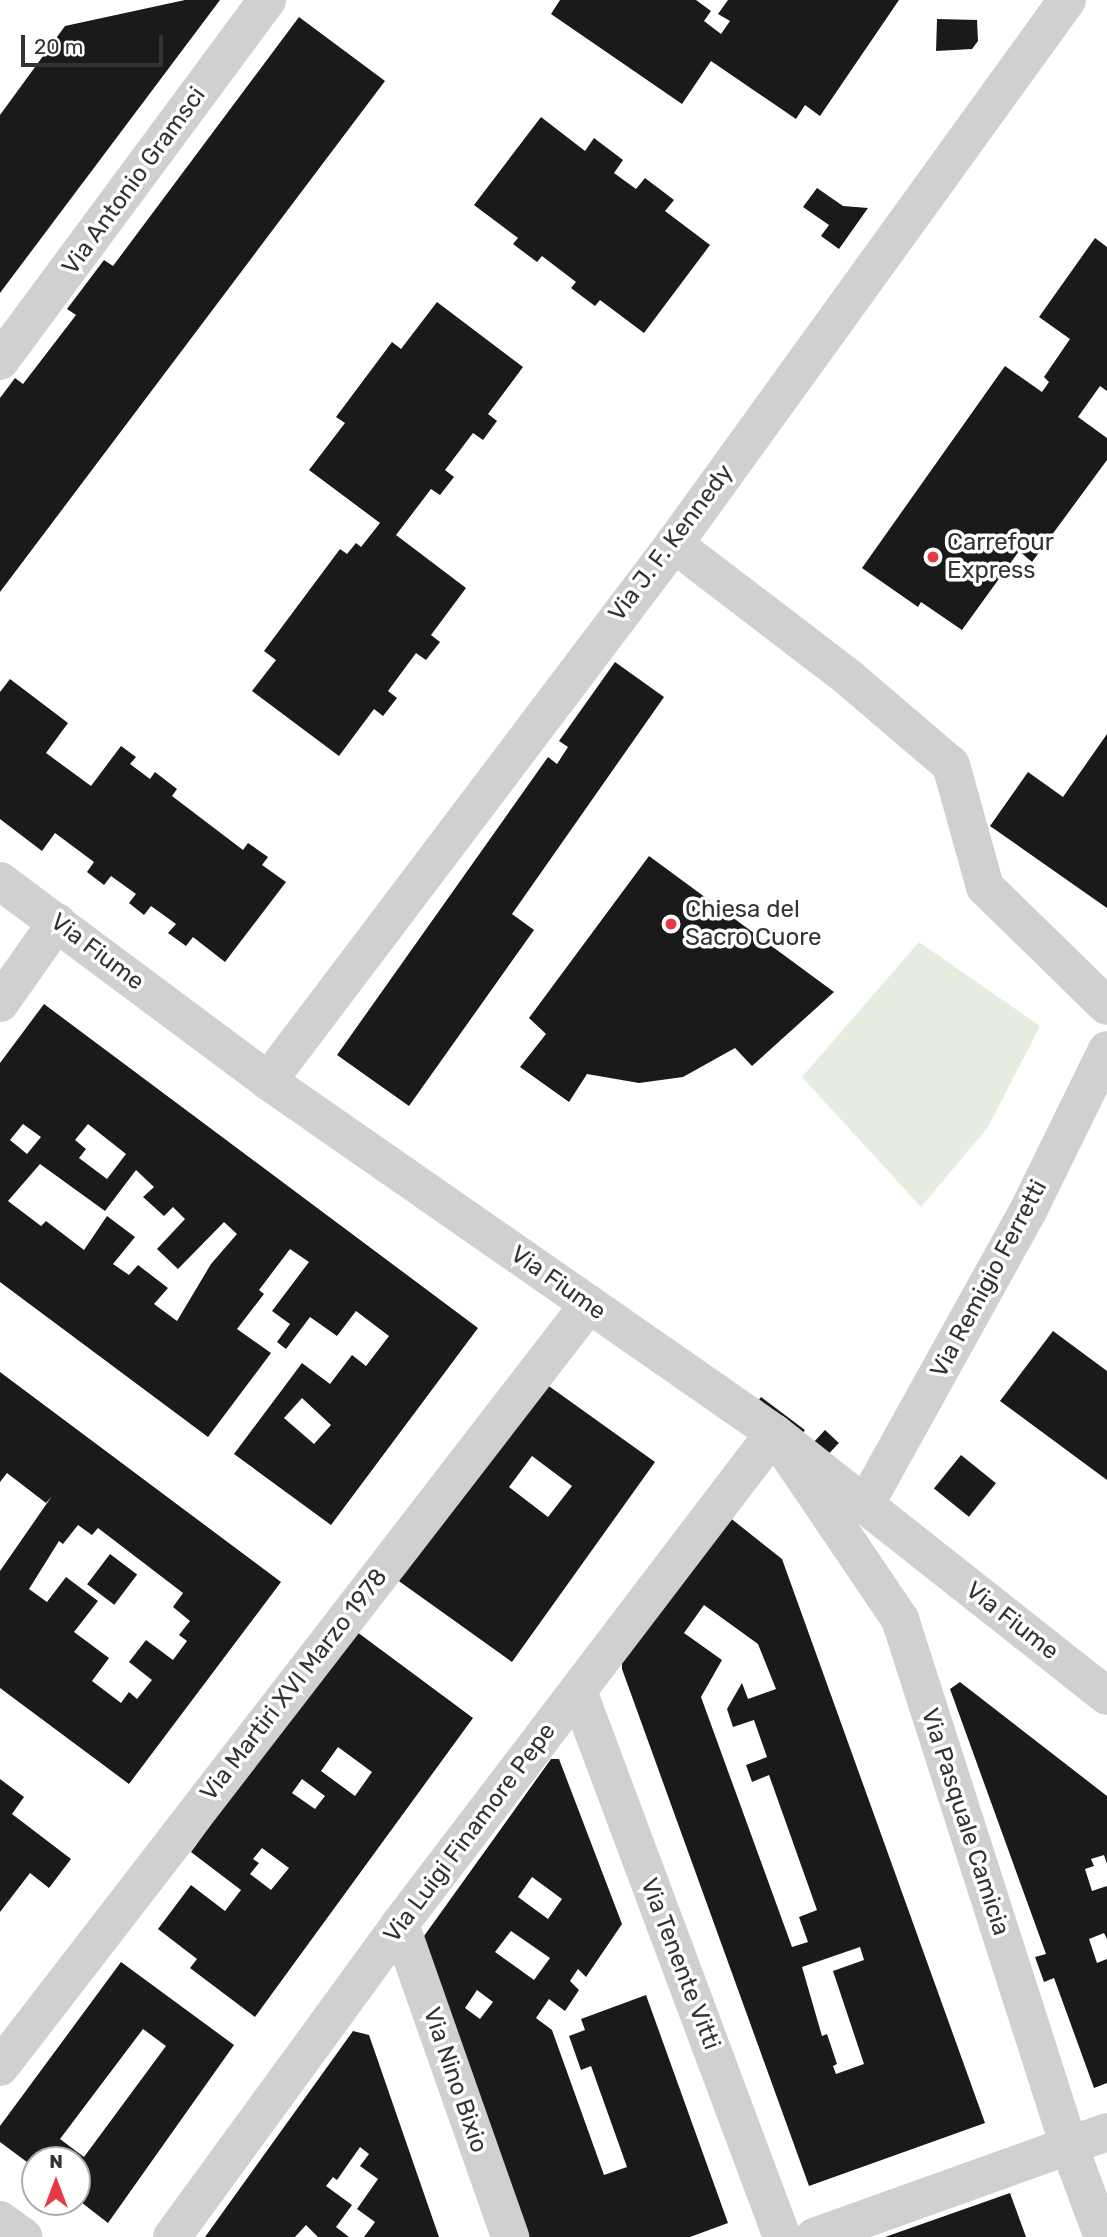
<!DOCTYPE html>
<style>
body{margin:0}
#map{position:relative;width:1107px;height:2237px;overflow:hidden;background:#fff;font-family:Rubik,sans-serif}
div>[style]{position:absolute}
.green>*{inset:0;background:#e6ecdf}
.building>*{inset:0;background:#1a1a1a;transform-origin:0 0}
.minor>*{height:38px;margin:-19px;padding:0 19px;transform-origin:19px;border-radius:19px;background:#d0d0d0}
.dots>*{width:19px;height:19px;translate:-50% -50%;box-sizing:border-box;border:4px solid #fff;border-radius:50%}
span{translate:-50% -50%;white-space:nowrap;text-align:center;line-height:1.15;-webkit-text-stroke:7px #fff;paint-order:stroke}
.street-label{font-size:24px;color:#333}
.poi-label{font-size:24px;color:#333}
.left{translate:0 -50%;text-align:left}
.north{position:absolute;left:21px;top:2146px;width:70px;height:70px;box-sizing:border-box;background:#fff;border:2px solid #adadad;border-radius:50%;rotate:0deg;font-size:19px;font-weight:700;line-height:28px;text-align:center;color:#333}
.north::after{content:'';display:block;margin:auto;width:24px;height:32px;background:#e63946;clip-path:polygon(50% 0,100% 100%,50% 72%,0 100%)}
.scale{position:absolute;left:21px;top:35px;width:142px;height:32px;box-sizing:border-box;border:4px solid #333;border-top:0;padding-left:9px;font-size:21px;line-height:24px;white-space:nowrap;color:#333;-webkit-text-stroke:5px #fff;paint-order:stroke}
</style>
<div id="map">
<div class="green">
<div style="clip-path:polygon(919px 942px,1040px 1026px,988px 1127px,921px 1207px,802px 1077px)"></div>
</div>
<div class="building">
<div style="clip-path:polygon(185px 0,220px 0,0 293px,0 115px,65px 26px)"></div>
<div style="clip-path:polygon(560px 0,696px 0,711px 11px,704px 21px,721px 34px,730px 21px,718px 14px,728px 0,899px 0,820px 116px,805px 105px,796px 119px,711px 61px,682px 104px,551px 14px)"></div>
<div style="clip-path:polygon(299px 17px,385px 81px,0 592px,0 398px,15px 378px,23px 384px,76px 315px,67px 309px,104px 260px,113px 266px)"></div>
<div style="clip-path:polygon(937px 19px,977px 20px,978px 41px,972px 49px,936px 51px)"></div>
<div style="clip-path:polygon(541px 117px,585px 151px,594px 138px,623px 160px,614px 173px,636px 189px,645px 178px,674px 200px,665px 211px,710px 245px,644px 333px,600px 300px,595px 306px,571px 288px,576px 282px,542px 256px,537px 262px,513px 244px,518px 238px,474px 205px)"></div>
<div style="clip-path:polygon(817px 188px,843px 206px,868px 208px,839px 249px,821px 236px,829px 225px,803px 207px)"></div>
<div style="clip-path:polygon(1095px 238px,1107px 247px,1107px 391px,1100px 386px,1078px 417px,1107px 438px,1107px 460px,1032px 562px,1019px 551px,962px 630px,921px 602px,918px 607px,862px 568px,1005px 366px,1042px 392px,1049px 382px,1044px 377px,1070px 339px,1039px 317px)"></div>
<div style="clip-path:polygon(437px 302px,523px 367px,488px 414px,497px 421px,483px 440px,473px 433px,445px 470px,454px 477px,440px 495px,431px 489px,396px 535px,466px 588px,431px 635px,440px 642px,426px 660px,416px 653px,388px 691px,397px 698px,383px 716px,374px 709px,339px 756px,252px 691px,276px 660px,264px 651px,340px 549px,347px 554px,356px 543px,361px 547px,380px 523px,309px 470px,345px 423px,336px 417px,392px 342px,401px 349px)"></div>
<div style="clip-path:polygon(615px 662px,664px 697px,512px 914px,534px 930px,409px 1106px,337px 1055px,548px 757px,557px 764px,568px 747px,559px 741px)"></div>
<div style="clip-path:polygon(10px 679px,68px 723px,46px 753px,91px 786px,121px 746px,136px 757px,130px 764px,150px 779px,155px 772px,177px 789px,172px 796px,243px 850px,248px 843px,268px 857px,262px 865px,286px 882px,225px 962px,193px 937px,186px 946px,168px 933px,176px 924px,151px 906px,144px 915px,129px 903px,136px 894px,111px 876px,104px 885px,87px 872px,94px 862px,55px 833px,42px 851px,0 819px,0 692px)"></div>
<div style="clip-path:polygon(1107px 734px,1107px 908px,990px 826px,1028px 772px,1063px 797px)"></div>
<div style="clip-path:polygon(649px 856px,834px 992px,752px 1066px,735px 1048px,683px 1077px,639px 1083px,587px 1074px,569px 1102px,520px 1067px,546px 1034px,529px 1018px)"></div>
<div style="clip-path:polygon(evenodd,44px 1004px,478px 1328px,331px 1525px,234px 1454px,302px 1363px,330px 1384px,352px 1355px,366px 1366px,389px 1336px,356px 1311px,337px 1336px,310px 1317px,286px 1349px,277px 1342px,290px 1324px,272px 1311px,309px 1262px,290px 1249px,259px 1290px,264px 1294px,237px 1329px,271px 1353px,208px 1437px,0 1282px,0 1063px,44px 1004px,23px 1124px,41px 1137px,27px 1154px,10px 1140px,23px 1124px,44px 1004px,88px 1124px,126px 1154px,107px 1179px,79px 1158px,86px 1149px,75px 1140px,88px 1124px,44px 1004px,40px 1164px,105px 1211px,136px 1170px,154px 1187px,143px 1197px,164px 1216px,173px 1207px,185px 1219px,157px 1249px,178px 1269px,224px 1222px,237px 1234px,211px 1264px,177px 1321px,154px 1304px,168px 1288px,138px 1265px,129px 1275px,113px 1264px,135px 1237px,107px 1216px,84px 1250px,46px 1221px,41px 1226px,8px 1201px,40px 1164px,44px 1004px,302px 1398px,331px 1425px,314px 1444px,284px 1418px,302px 1398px)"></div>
<div style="clip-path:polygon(1053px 1331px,1107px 1371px,1107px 1480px,1000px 1401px)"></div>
<div style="clip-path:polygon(evenodd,0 1372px,281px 1582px,129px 1784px,0 1688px,0 1571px,52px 1496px,46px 1503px,7px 1473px,0 1482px,0 1372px,78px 1525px,92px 1535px,98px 1528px,183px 1593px,173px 1607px,190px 1621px,179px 1635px,187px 1641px,173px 1660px,146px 1640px,129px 1662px,152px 1680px,137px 1699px,129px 1692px,121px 1703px,92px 1681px,109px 1658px,74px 1632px,98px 1601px,66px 1577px,47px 1602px,29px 1589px,59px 1541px,63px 1544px,78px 1525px)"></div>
<div style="clip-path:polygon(evenodd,539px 1379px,655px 1462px,512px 1662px,396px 1579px,539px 1379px,532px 1456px,572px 1486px,548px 1517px,509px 1487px,532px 1456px)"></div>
<div style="left:761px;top:1397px;width:55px;height:13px;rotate:37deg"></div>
<div style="left:825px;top:1430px;width:19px;height:19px;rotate:43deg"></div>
<div style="left:961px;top:1455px;width:45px;height:43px;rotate:39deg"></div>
<div style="clip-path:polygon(evenodd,724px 1513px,782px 1559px,985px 2123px,809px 2186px,622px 1669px,622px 1656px,724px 1513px,704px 1605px,758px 1644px,776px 1689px,748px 1699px,742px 1683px,727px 1709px,733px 1727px,754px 1720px,767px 1757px,746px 1765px,752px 1782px,769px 1775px,817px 1910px,799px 1917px,808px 1942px,792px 1947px,701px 1697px,722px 1660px,684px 1633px,704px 1605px,724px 1513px,860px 1947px,864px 1960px,833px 1971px,864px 2064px,836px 2074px,833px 2066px,837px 2064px,827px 2034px,822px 2036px,802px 1967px,860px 1947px)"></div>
<div style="left:110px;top:1554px;width:34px;height:38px;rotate:37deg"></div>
<div style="clip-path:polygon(evenodd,353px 1629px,473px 1718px,255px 2017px,190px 1968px,197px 1959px,158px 1929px,191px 1885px,225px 1911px,241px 1890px,191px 1852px,353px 1629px,338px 1747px,372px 1772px,355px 1796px,321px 1771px,338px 1747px,353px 1629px,302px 1779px,325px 1796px,315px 1809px,292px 1793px,302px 1779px,353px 1629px,262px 1848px,289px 1868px,271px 1890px,250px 1874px,259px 1863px,253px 1859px,262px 1848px)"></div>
<div style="clip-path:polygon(960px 1682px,1107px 1796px,1107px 1864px,1104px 1855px,1091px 1859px,1094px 1866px,1085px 1869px,1092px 1891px,1107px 1886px,1107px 1939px,1104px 1933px,1089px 1939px,1097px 1963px,1107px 1959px,1107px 2083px,1094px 2088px,1054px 1978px,1044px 1982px,1035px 1957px,1046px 1954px,950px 1689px)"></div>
<div style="clip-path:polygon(evenodd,551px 1759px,559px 1759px,622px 1924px,586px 1977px,578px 1969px,570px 1981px,579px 1990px,565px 2011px,549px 1999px,536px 2018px,552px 2030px,604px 2175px,627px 2167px,591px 2066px,581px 2070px,569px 2036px,585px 2030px,581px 2019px,646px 1995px,728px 2223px,690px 2237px,524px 2237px,419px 1943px,551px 1759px,532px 1877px,562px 1899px,548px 1919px,518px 1897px,532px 1877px,551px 1759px,511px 1931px,550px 1958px,534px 1980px,495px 1952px,511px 1931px,551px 1759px,477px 1990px,493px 2002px,480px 2019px,465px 2008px,477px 1990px)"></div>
<div style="clip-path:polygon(0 1779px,24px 1797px,12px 1814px,71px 1859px,49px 1888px,30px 1873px,0 1912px)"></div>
<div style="clip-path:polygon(evenodd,121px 1962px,234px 2045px,108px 2223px,77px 2199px,77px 2160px,35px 2160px,35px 2168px,0 2142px,0 2126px,121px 1962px,143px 2029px,166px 2046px,84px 2157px,60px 2139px,143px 2029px)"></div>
<div style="clip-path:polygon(353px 2031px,369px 2035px,439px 2237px,364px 2237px,375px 2222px,357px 2209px,378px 2179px,360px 2166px,369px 2154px,360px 2147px,337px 2180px,333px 2177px,326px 2186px,352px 2205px,336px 2227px,349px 2237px,318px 2237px,306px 2225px,295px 2237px,205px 2237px)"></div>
<div style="clip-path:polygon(1010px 2193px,1026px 2237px,885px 2237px)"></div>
</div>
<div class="minor">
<div style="left:0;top:361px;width:449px;rotate:-53.5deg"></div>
<div style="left:674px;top:544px;width:220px;rotate:37.4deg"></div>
<div style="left:849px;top:678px;width:134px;rotate:40.5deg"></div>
<div style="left:951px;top:765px;width:127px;rotate:74.4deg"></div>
<div style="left:985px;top:887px;width:170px;rotate:44.3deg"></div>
<div style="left:0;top:881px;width:334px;rotate:36.7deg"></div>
<div style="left:268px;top:1081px;width:616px;rotate:34.82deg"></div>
<div style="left:774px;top:1433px;width:424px;rotate:38.3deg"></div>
<div style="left:0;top:1003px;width:99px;rotate:-54.9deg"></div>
<div style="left:268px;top:1081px;width:673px;rotate:-52.91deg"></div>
<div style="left:674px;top:544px;width:671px;rotate:-54.15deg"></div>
<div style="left:865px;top:1505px;width:336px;rotate:-61deg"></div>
<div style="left:1028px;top:1211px;width:179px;rotate:-63.9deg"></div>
<div style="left:578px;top:1691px;width:583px;rotate:69.51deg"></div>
<div style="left:400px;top:1924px;width:332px;rotate:70.6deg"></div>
<div style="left:0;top:2067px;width:964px;rotate:-52.33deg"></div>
<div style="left:0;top:2220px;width:29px;rotate:36deg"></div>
<div style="left:172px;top:2237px;width:387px;rotate:-53.9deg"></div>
<div style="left:400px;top:1924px;width:617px;rotate:-52.7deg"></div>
<div style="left:774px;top:1433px;width:225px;rotate:55.9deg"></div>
<div style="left:900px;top:1619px;width:553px;rotate:72.22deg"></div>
<div style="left:1069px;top:2146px;width:97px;rotate:69.5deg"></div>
<div style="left:814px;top:2237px;width:311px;rotate:-19.7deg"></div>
</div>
<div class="dots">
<div style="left:933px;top:557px;background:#e63946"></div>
<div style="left:671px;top:924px;background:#e63946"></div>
</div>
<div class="street-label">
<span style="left:134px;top:181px;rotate:-54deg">Via Antonio Gramsci</span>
<span style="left:671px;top:543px;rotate:-53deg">Via J. F. Kennedy</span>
<span style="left:97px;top:952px;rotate:37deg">Via Fiume</span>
<span style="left:989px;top:1279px;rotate:-62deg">Via Remigio Ferretti</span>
<span style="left:558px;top:1283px;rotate:35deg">Via Fiume</span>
<span style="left:1012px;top:1621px;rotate:38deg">Via Fiume</span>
<span style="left:294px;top:1685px;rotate:-52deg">Via Martiri XVI Marzo 1978</span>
<span style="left:965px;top:1822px;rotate:72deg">Via Pasquale Camicia</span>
<span style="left:470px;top:1833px;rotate:-53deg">Via Luigi Finamore Pepe</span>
<span style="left:680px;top:1964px;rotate:69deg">Via Tenente Vitti</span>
<span style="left:455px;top:2080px;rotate:71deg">Via Nino Bixio</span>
</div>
<div class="poi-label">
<span class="left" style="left:947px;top:557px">Carrefour<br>Express</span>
<span class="left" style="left:685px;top:924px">Chiesa del<br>Sacro Cuore</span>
</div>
<div class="north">N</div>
<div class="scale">20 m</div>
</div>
